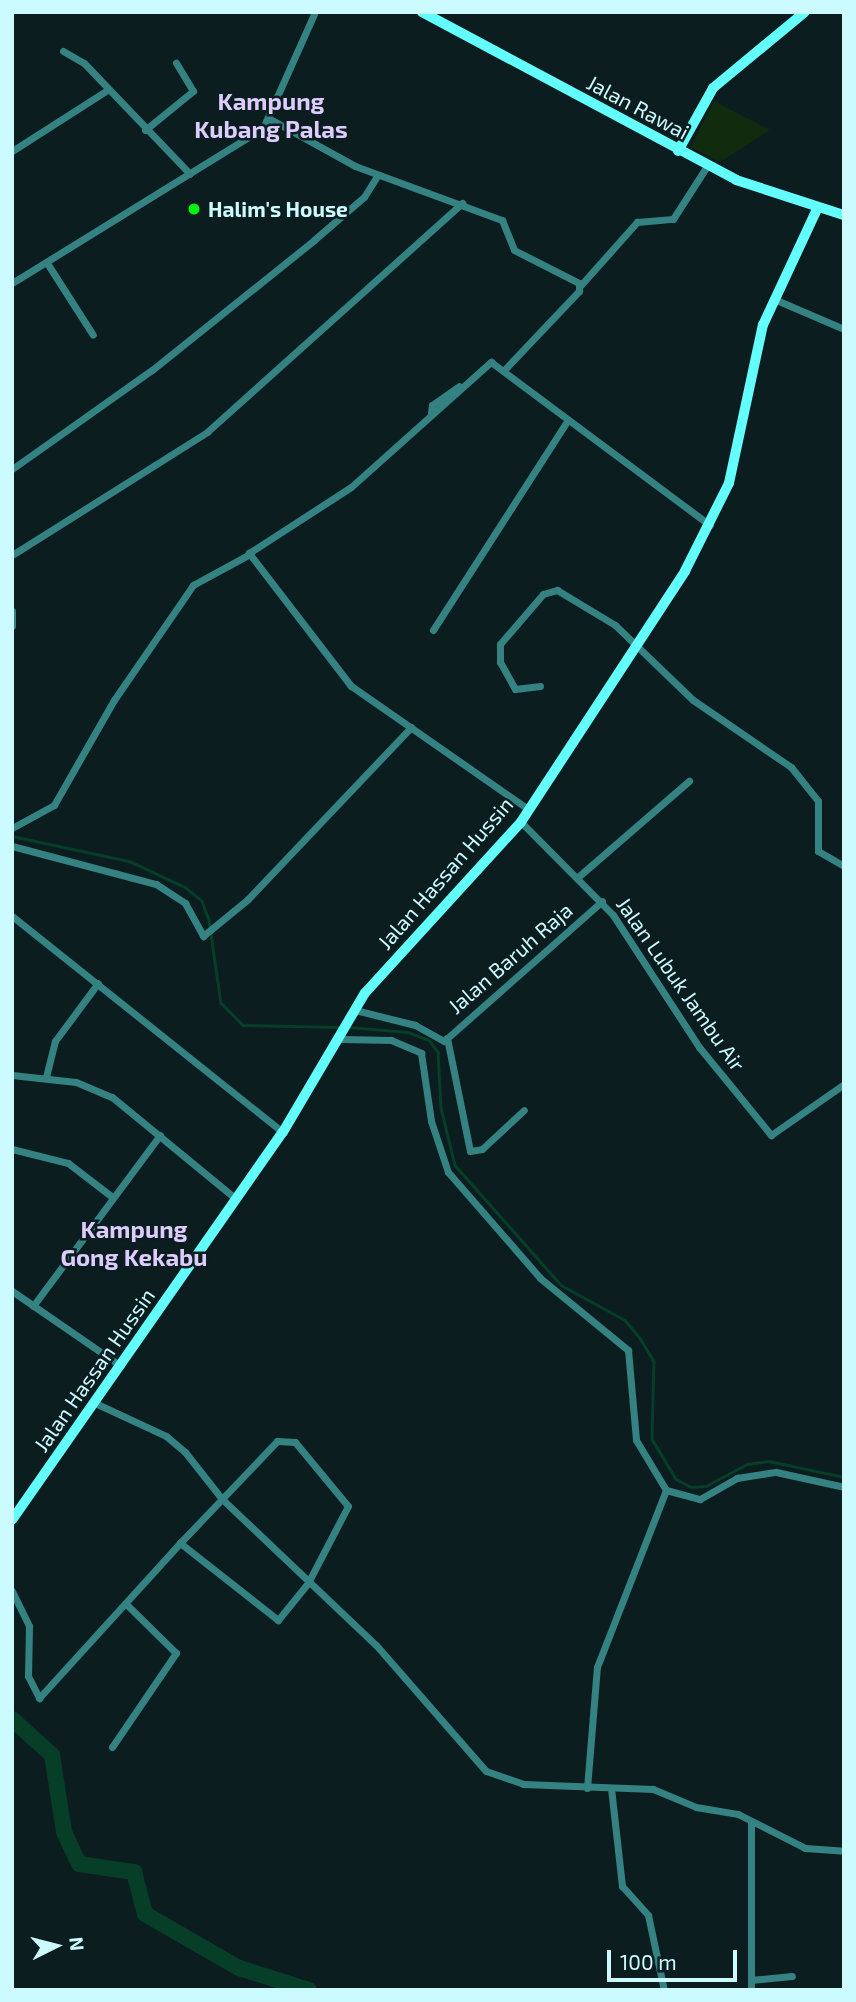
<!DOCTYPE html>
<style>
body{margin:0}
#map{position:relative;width:856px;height:2002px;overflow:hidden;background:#0c1d20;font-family:"Exo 2",sans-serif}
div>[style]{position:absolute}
.green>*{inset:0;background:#102b0e}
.stream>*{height:2.5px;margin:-1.25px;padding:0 1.25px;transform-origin:1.25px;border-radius:1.25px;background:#063e28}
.river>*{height:16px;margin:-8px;padding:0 8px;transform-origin:8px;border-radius:8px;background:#063e28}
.street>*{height:7px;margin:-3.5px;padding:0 3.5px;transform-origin:3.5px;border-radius:3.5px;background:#348282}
.secondary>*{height:10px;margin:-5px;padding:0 5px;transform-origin:5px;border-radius:5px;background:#62fffd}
.dots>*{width:19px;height:19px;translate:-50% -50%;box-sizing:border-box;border:4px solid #0c1d20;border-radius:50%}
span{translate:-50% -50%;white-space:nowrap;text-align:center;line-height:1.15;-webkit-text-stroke:5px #0c1d20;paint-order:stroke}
.street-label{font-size:21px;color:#cbfbff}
.poi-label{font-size:21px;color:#cbfbff;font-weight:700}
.left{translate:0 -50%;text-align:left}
.quarter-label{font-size:24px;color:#ddcdff;font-weight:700}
.frame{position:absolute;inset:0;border:14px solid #cbfbff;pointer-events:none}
.north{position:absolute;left:21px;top:1911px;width:70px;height:70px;-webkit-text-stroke:5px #0c1d20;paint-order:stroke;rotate:84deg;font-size:19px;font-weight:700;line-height:28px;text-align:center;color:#cbfbff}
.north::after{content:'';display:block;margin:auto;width:24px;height:32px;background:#cbfbff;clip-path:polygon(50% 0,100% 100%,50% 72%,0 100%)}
.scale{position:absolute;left:607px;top:1950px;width:130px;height:32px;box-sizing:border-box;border:4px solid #cbfbff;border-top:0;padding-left:9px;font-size:21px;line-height:24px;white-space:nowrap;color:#cbfbff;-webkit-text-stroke:5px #0c1d20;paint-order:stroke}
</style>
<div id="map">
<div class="green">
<div style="clip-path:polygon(714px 101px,770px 130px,720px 162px,691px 147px)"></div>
</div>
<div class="stream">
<div style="left:12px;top:836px;width:120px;rotate:12.1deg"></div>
<div style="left:129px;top:861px;width:62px;rotate:24.9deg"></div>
<div style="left:185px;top:887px;width:22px;rotate:39deg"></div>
<div style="left:202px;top:901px;width:20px;rotate:70deg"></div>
<div style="left:209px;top:920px;width:84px;rotate:81.8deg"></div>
<div style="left:221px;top:1003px;width:31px;rotate:45deg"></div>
<div style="left:243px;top:1025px;width:98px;rotate:1.2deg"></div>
<div style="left:348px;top:1027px;width:60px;rotate:4.8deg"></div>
<div style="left:408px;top:1032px;width:22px;rotate:21deg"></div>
<div style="left:429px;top:1040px;width:15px;rotate:53deg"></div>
<div style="left:438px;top:1052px;width:56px;rotate:86.9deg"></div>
<div style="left:441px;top:1108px;width:59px;rotate:76.2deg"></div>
<div style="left:455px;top:1165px;width:160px;rotate:48.5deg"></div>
<div style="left:561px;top:1285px;width:73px;rotate:28.7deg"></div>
<div style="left:625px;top:1320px;width:23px;rotate:50deg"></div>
<div style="left:640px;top:1338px;width:27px;rotate:59deg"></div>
<div style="left:654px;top:1361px;width:78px;rotate:91.5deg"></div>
<div style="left:652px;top:1439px;width:47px;rotate:59deg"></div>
<div style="left:676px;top:1479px;width:17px;rotate:28deg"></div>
<div style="left:691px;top:1487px;width:15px;rotate:-4deg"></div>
<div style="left:706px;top:1486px;width:47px;rotate:-28.2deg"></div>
<div style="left:747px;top:1464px;width:22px;rotate:-8deg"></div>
<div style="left:769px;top:1461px;width:77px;rotate:12deg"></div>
</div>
<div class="river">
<div style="left:12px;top:1719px;width:54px;rotate:42deg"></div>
<div style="left:52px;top:1755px;width:78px;rotate:81.1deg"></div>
<div style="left:64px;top:1832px;width:35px;rotate:65deg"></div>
<div style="left:79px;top:1864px;width:56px;rotate:8.3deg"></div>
<div style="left:134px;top:1872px;width:43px;rotate:75.3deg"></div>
<div style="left:145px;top:1914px;width:108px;rotate:29.9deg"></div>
<div style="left:239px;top:1968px;width:73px;rotate:17.4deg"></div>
</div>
<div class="street">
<div style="left:63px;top:51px;width:24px;rotate:30deg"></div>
<div style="left:84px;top:63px;width:153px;rotate:46.3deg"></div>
<div style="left:270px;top:119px;width:97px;rotate:28.9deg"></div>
<div style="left:355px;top:166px;width:157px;rotate:20.2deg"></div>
<div style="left:502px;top:220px;width:32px;rotate:68deg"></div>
<div style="left:514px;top:250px;width:73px;rotate:26.9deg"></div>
<div style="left:579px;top:283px;width:8px;rotate:90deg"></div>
<div style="left:579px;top:291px;width:110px;rotate:133.5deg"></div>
<div style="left:145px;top:130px;width:62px;rotate:-39.1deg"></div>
<div style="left:193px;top:91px;width:33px;rotate:-121deg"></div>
<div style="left:12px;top:151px;width:112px;rotate:-32.6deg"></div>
<div style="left:47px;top:263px;width:85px;rotate:57.4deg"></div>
<div style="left:12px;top:283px;width:295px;rotate:-31.7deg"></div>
<div style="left:263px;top:128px;width:127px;rotate:-65.9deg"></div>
<div style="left:580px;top:286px;width:86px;rotate:-48.3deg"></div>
<div style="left:637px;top:222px;width:36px;rotate:-5deg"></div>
<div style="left:673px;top:219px;width:63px;rotate:-57.3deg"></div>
<div style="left:774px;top:299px;width:76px;rotate:23.2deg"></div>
<div style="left:431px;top:413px;width:8px;rotate:-83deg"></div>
<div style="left:432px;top:405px;width:33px;rotate:-35deg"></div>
<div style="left:12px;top:469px;width:171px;rotate:-35.3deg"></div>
<div style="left:152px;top:370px;width:208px;rotate:-38.7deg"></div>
<div style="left:314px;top:240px;width:66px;rotate:-40.7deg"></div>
<div style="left:364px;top:197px;width:26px;rotate:-58deg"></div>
<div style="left:12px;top:555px;width:231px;rotate:-32.2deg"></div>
<div style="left:207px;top:432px;width:343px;rotate:-41.9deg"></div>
<div style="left:12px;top:611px;width:15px;rotate:90deg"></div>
<div style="left:433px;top:630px;width:250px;rotate:-57.3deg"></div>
<div style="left:540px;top:686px;width:25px;rotate:173deg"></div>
<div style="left:515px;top:689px;width:31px;rotate:-119deg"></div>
<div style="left:500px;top:662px;width:18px;rotate:-90deg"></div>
<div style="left:500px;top:644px;width:66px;rotate:-49.3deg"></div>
<div style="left:543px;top:594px;width:15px;rotate:-16deg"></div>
<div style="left:557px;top:590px;width:68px;rotate:31.1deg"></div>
<div style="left:615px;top:625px;width:108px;rotate:43.9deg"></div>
<div style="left:693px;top:700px;width:119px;rotate:34.4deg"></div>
<div style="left:791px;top:767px;width:43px;rotate:51.5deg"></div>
<div style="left:818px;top:801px;width:50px;rotate:90deg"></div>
<div style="left:818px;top:851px;width:30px;rotate:30deg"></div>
<div style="left:528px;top:809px;width:216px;rotate:-145.2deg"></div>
<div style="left:351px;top:686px;width:168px;rotate:-127.5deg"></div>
<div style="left:249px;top:553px;width:121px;rotate:-32.9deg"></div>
<div style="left:351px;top:487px;width:188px;rotate:-41.8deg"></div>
<div style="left:491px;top:362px;width:273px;rotate:36.7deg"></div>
<div style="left:521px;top:822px;width:131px;rotate:45.3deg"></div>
<div style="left:613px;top:915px;width:158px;rotate:56.9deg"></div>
<div style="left:699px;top:1047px;width:114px;rotate:50.7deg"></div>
<div style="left:771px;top:1135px;width:89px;rotate:-34.9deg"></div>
<div style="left:12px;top:828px;width:48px;rotate:-28.7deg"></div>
<div style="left:54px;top:805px;width:121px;rotate:-60.3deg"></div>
<div style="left:114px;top:700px;width:140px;rotate:-55.5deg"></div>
<div style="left:193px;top:585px;width:63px;rotate:-28.6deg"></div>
<div style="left:12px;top:846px;width:149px;rotate:14.8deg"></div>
<div style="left:156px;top:884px;width:35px;rotate:33deg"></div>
<div style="left:185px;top:903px;width:38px;rotate:61deg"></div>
<div style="left:203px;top:936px;width:58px;rotate:-39.4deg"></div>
<div style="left:248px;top:899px;width:237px;rotate:-46.5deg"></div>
<div style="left:578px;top:877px;width:147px;rotate:-40.9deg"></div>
<div style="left:12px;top:916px;width:347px;rotate:38.6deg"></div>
<div style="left:355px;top:1010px;width:62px;rotate:14deg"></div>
<div style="left:415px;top:1025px;width:33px;rotate:29deg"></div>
<div style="left:444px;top:1041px;width:211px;rotate:-41.5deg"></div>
<div style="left:447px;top:1038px;width:115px;rotate:78.5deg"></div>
<div style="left:470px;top:1151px;width:12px;rotate:-9deg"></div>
<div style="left:482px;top:1149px;width:57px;rotate:-42.9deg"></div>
<div style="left:342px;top:1039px;width:49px;rotate:1.2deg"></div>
<div style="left:391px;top:1040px;width:33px;rotate:23deg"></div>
<div style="left:421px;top:1053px;width:69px;rotate:81.6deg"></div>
<div style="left:431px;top:1121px;width:54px;rotate:71.6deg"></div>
<div style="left:448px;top:1172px;width:140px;rotate:49deg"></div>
<div style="left:540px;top:1278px;width:114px;rotate:39.3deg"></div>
<div style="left:628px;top:1350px;width:90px;rotate:84.9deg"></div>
<div style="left:636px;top:1440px;width:58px;rotate:59deg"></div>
<div style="left:666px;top:1490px;width:35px;rotate:15deg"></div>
<div style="left:700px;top:1499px;width:43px;rotate:-29.6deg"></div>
<div style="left:737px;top:1478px;width:39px;rotate:-9deg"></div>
<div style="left:776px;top:1472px;width:70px;rotate:12.4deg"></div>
<div style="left:12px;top:1075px;width:64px;rotate:6.2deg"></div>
<div style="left:76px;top:1082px;width:39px;rotate:23deg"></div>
<div style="left:112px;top:1097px;width:161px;rotate:39.4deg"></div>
<div style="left:46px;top:1077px;width:37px;rotate:-76deg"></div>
<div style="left:55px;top:1041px;width:72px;rotate:-53.4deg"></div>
<div style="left:12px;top:1149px;width:58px;rotate:14deg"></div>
<div style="left:68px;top:1163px;width:54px;rotate:37.5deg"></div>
<div style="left:12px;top:1291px;width:132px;rotate:34.5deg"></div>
<div style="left:33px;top:1306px;width:213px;rotate:-53.4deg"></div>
<div style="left:95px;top:1403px;width:78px;rotate:24.9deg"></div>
<div style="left:166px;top:1436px;width:25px;rotate:40deg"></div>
<div style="left:185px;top:1452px;width:60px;rotate:51.8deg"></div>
<div style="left:222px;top:1499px;width:212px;rotate:43.5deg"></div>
<div style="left:376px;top:1645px;width:167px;rotate:48.9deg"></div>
<div style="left:486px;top:1771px;width:39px;rotate:19deg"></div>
<div style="left:523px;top:1784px;width:130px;rotate:2.2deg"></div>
<div style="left:653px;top:1789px;width:47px;rotate:22.7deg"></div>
<div style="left:696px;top:1807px;width:43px;rotate:9.5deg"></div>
<div style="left:738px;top:1814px;width:75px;rotate:26.9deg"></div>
<div style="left:805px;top:1848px;width:39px;rotate:4deg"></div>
<div style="left:12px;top:1591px;width:39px;rotate:64deg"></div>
<div style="left:29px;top:1626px;width:50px;rotate:91.1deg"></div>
<div style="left:28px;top:1676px;width:25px;rotate:63deg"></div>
<div style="left:39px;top:1698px;width:210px;rotate:-47.7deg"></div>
<div style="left:180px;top:1543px;width:141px;rotate:-46.4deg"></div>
<div style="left:277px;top:1441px;width:18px;rotate:3deg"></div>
<div style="left:295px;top:1442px;width:83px;rotate:50.4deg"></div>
<div style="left:348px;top:1506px;width:87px;rotate:117.5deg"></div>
<div style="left:308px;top:1583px;width:48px;rotate:129deg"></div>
<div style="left:278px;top:1620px;width:125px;rotate:-141.8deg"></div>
<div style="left:112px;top:1747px;width:114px;rotate:-55.8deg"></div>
<div style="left:176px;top:1653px;width:71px;rotate:-135.6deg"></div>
<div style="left:587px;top:1788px;width:121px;rotate:-85.3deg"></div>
<div style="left:597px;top:1667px;width:190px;rotate:-68.7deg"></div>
<div style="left:611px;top:1788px;width:99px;rotate:83.6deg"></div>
<div style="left:622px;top:1886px;width:39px;rotate:48deg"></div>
<div style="left:648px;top:1915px;width:77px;rotate:78deg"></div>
<div style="left:751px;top:1822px;width:168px;rotate:90deg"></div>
<div style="left:751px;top:1980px;width:41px;rotate:-5.6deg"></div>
</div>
<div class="secondary">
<div style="left:422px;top:12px;width:356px;rotate:28.1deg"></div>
<div style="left:736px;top:180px;width:114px;rotate:18deg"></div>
<div style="left:678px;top:151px;width:72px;rotate:-60.9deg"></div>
<div style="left:713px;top:88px;width:119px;rotate:-39.6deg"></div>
<div style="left:12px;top:1520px;width:473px;rotate:-55.1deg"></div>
<div style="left:283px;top:1132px;width:161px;rotate:-59.5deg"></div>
<div style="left:365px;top:993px;width:231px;rotate:-47.6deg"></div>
<div style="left:521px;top:822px;width:300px;rotate:-56.8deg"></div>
<div style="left:685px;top:571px;width:98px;rotate:-63.4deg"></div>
<div style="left:729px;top:483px;width:162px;rotate:-77.9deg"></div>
<div style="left:763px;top:325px;width:130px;rotate:-65deg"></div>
</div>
<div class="dots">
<div style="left:194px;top:209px;background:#00f610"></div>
</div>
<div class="street-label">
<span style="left:638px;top:107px;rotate:28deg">Jalan Rawai</span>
<span style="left:445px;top:873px;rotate:-49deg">Jalan Hassan Hussin</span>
<span style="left:510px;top:958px;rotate:-41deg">Jalan Baruh Raja</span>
<span style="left:681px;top:984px;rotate:55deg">Jalan Lubuk Jambu Air</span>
<span style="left:94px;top:1370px;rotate:-55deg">Jalan Hassan Hussin</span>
</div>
<div class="poi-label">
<span class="left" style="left:208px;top:209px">Halim's House</span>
</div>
<div class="quarter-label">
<span style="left:271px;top:115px">Kampung<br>Kubang Palas</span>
<span style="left:134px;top:1243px">Kampung<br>Gong Kekabu</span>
</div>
<div class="frame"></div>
<div class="north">N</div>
<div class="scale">100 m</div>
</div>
